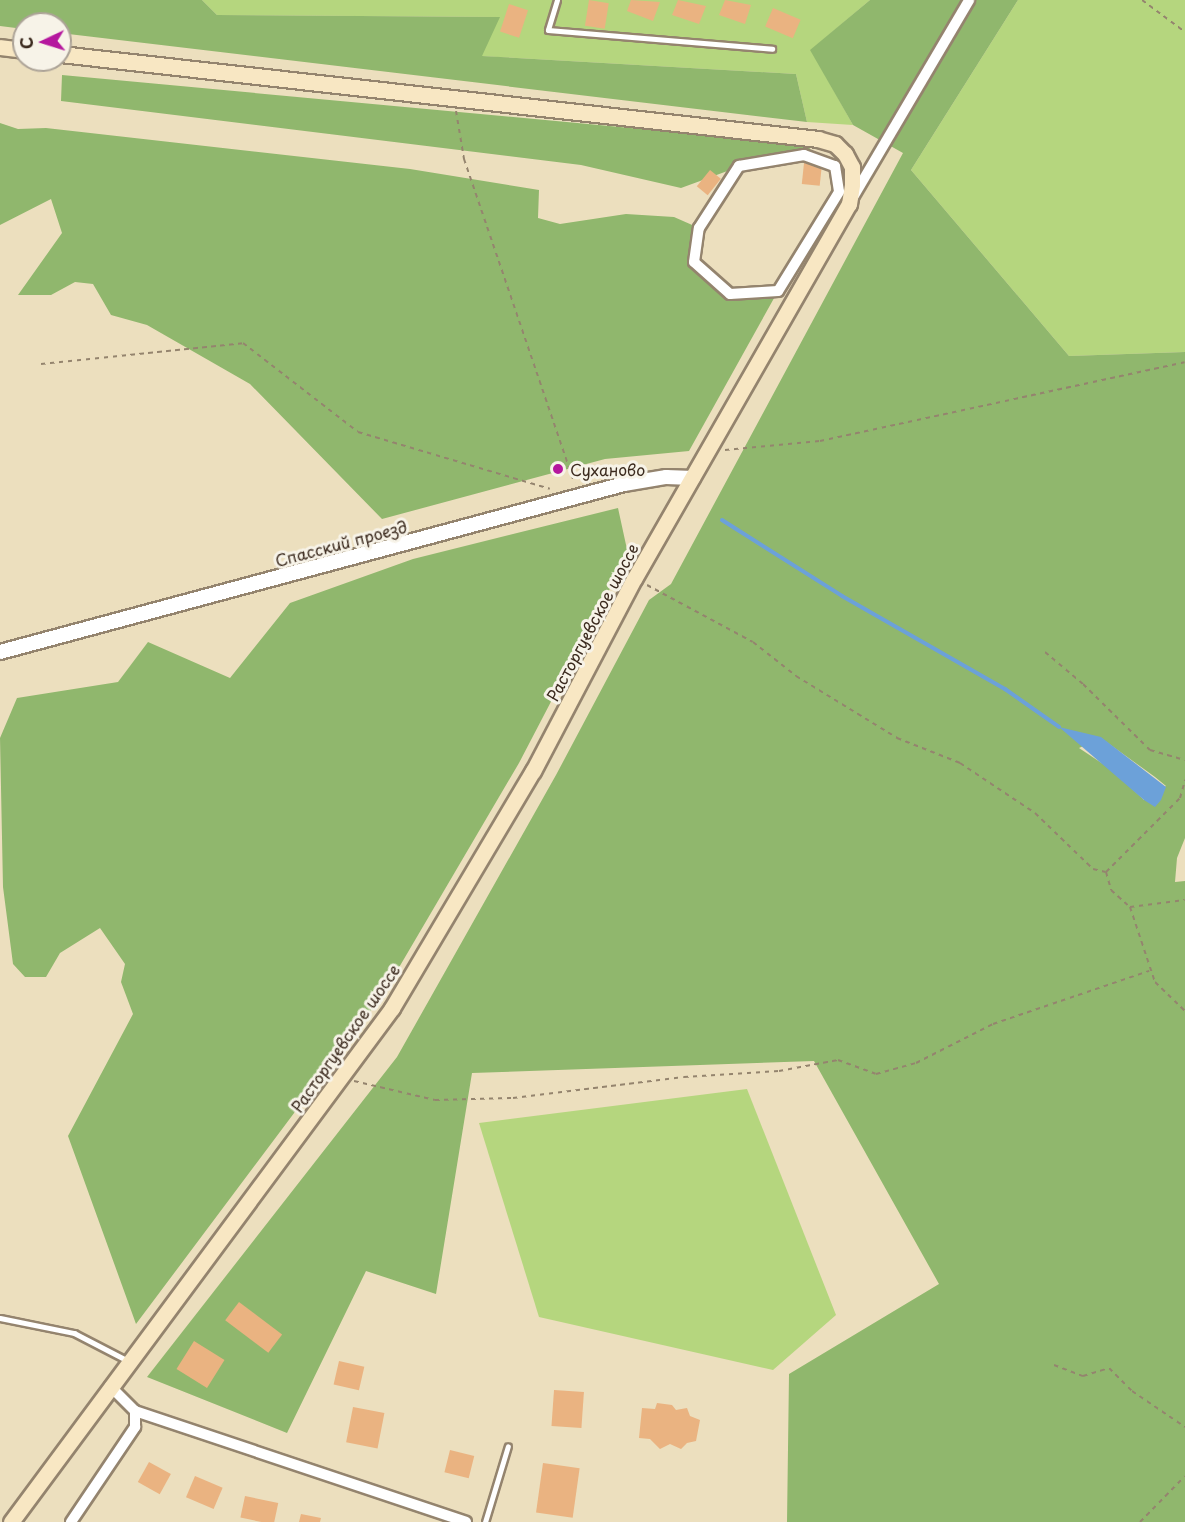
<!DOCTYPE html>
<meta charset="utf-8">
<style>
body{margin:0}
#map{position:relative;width:1185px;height:1522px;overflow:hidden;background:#ecdfbe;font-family:"Playpen Sans",sans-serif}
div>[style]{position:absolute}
.green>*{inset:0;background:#b5d67e}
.forest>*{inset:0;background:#90b76d}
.water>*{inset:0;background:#6ca1d9}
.stream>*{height:4px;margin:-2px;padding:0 2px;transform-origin:2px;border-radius:2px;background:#6ca1d9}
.building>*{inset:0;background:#eab381;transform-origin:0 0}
.path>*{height:2px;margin-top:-1px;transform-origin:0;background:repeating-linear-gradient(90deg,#94846e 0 4.5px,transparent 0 9px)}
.roads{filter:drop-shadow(2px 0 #94846e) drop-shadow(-2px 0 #94846e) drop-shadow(0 2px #94846e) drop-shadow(0 -2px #94846e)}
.service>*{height:5px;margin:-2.5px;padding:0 2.5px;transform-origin:2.5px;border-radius:2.5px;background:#fff}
.minor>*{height:10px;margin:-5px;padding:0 5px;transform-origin:5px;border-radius:5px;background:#fff}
.tertiary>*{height:14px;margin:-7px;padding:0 7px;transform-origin:7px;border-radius:7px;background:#fff}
.secondary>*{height:15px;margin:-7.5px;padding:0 7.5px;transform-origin:7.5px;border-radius:7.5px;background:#f8e7c3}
.dots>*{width:16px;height:16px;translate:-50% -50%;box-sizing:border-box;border:3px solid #f7f3e8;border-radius:50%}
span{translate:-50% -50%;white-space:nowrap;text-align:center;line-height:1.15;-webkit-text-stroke:6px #f7f3e8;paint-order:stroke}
.poi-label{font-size:16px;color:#3b2a1e}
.left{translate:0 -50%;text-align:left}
.street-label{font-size:16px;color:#3b2a1e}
.north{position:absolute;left:12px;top:12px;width:60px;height:60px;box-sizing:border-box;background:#f7f3e8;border:2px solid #aca397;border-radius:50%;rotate:266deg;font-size:16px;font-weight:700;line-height:24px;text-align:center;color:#3b2a1e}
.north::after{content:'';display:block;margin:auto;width:21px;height:27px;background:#b5179e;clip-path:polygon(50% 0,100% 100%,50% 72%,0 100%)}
</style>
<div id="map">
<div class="green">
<div style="clip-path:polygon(202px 0,870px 0,811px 50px,853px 125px,807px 122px,796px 74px,481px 56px,499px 17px,217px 15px)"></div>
<div style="clip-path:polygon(1018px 0,1185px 0,1185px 352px,1069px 356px,911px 170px)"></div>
<div style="clip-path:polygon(747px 1089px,836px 1315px,773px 1370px,539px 1317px,479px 1123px)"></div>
</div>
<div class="forest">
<div style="clip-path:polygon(0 0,202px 0,217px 15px,500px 17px,482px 56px,796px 74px,807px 122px,60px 33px,60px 24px,24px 24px,24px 29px,0 26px)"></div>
<div style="clip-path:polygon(evenodd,870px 0,1018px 0,911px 170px,1069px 356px,1185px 352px,1185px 838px,1177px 858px,1175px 882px,1185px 881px,1185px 1522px,787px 1522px,789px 1374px,939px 1284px,814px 1061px,472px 1073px,436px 1294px,366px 1271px,287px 1433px,147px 1377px,397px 1057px,556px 775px,649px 600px,671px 584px,903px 153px,853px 125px,810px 50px,870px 0,1101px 738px,1155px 777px,1166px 786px,1144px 800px,1112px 770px,1079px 748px,1101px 738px)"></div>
<div style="clip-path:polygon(62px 75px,813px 145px,804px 155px,752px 162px,681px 188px,581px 165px,61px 101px)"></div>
<div style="clip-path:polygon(0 123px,18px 129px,46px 128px,410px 169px,539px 190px,538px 218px,560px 224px,626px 214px,674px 217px,699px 228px,694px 263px,730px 294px,778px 291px,689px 451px,605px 459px,382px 519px,250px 384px,147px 325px,111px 315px,93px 284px,75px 282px,51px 295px,18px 295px,62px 233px,51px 199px,0 225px)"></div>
<div style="clip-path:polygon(618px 508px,628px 554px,519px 763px,384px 993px,136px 1324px,68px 1136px,133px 1014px,121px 982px,125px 964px,100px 928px,60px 953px,46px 977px,25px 977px,13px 964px,3px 887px,0 738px,17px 698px,118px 682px,148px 642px,230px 678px,290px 603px,413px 559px)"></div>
</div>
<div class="water">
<div style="clip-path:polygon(1059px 727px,1101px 737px,1166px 787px,1161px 800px,1155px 807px,1144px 800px)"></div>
</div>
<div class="stream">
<div style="left:722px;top:520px;width:142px;rotate:32.3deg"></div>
<div style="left:842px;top:596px;width:188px;rotate:29.7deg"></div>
<div style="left:1005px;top:689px;width:66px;rotate:35.1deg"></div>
</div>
<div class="building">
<div style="left:589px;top:0;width:20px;height:26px;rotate:9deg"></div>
<div style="clip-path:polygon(631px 0,660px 2px,653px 21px,627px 11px)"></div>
<div style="clip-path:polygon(678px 0,706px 6px,699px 24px,672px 15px)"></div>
<div style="clip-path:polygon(725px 0,751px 5px,745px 24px,719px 15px)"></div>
<div style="left:509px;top:4px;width:20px;height:29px;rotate:18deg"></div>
<div style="left:773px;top:8px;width:30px;height:20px;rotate:23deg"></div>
<div style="left:804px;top:163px;width:18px;height:21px;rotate:6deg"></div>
<div style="left:710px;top:170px;width:14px;height:21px;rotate:39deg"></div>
<div style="left:239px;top:1302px;width:54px;height:23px;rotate:37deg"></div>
<div style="left:194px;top:1341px;width:36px;height:33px;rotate:32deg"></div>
<div style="left:339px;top:1361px;width:26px;height:24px;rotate:13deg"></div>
<div style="left:554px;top:1390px;width:30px;height:36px;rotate:4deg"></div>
<div style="clip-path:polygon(657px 1403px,672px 1405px,676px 1410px,687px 1408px,690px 1416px,700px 1420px,696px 1441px,687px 1443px,681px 1449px,670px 1444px,660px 1449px,650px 1439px,639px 1438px,642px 1408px,655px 1409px)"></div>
<div style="left:353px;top:1407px;width:32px;height:36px;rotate:11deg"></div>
<div style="left:450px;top:1450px;width:25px;height:23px;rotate:14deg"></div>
<div style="left:149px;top:1462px;width:25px;height:23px;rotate:29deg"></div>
<div style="left:543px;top:1463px;width:37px;height:50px;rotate:8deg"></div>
<div style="left:195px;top:1476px;width:30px;height:23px;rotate:23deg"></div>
<div style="left:245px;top:1496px;width:34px;height:22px;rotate:12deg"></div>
<div style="clip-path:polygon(301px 1514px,321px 1518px,320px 1522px,299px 1522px)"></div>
</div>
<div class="path">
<div style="left:1142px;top:0;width:54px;rotate:36.7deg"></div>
<div style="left:456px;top:111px;width:49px;rotate:80.5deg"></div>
<div style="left:464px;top:159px;width:342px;rotate:71.2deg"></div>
<div style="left:41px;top:364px;width:203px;rotate:-5.9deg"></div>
<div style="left:243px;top:343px;width:145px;rotate:37.7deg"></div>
<div style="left:358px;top:432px;width:200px;rotate:16.5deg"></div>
<div style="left:725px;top:450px;width:95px;rotate:-5.4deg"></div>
<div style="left:820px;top:441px;width:373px;rotate:-12.2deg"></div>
<div style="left:647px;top:585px;width:120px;rotate:28.3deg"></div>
<div style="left:753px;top:642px;width:55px;rotate:38.3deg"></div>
<div style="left:796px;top:676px;width:119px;rotate:31.5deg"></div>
<div style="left:897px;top:738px;width:68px;rotate:21.6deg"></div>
<div style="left:960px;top:763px;width:90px;rotate:33.7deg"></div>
<div style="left:1035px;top:813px;width:81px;rotate:44deg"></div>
<div style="left:1093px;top:869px;width:13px;rotate:13deg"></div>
<div style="left:1045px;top:652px;width:50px;rotate:40.1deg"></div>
<div style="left:1083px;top:684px;width:94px;rotate:44.6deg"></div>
<div style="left:1150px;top:750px;width:36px;rotate:16deg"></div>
<div style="left:1106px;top:872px;width:105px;rotate:-45deg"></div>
<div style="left:1180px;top:798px;width:19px;rotate:-74deg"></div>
<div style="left:1106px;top:872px;width:19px;rotate:74deg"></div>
<div style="left:1111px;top:890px;width:25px;rotate:42deg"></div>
<div style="left:1130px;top:907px;width:55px;rotate:-7.3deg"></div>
<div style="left:1130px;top:907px;width:79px;rotate:71.6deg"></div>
<div style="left:1155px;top:982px;width:42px;rotate:44deg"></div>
<div style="left:354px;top:1081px;width:83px;rotate:13.2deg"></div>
<div style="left:435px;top:1100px;width:78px;rotate:-1.5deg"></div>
<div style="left:513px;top:1098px;width:172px;rotate:-7deg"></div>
<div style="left:684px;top:1077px;width:95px;rotate:-3.6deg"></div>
<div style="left:779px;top:1071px;width:60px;rotate:-10.6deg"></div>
<div style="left:838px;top:1060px;width:40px;rotate:20.2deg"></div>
<div style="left:876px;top:1074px;width:41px;rotate:-15.4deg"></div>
<div style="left:916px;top:1063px;width:86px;rotate:-26.9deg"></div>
<div style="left:993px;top:1024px;width:165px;rotate:-18.8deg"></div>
<div style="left:1054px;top:1365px;width:31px;rotate:21deg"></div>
<div style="left:1083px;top:1376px;width:27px;rotate:-17deg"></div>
<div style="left:1109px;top:1368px;width:33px;rotate:45deg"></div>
<div style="left:1132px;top:1391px;width:64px;rotate:34.2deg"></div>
<div style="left:1140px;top:1522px;width:64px;rotate:-45.6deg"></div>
</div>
<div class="roads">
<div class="service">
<div style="left:557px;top:0;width:31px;rotate:107deg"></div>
<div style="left:548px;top:30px;width:225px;rotate:4.8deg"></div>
<div style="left:0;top:1318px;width:76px;rotate:11.5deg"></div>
<div style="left:74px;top:1333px;width:61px;rotate:27.4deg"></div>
<div style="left:485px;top:1522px;width:79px;rotate:-73.2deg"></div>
</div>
<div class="minor">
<div style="left:804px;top:155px;width:33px;rotate:20deg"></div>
<div style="left:835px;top:166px;width:26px;rotate:81deg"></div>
<div style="left:839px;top:192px;width:116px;rotate:121.6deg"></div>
<div style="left:778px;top:291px;width:48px;rotate:176.4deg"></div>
<div style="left:730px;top:294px;width:48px;rotate:-138.4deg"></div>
<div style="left:694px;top:262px;width:34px;rotate:-82deg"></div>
<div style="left:699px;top:228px;width:74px;rotate:-57.2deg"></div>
<div style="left:739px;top:166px;width:66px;rotate:-9.6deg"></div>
<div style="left:852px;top:199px;width:231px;rotate:-59.5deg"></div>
<div style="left:110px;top:1386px;width:35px;rotate:45deg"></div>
<div style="left:135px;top:1411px;width:349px;rotate:18.5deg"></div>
<div style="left:71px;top:1522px;width:115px;rotate:-56deg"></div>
<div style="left:135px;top:1427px;width:16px;rotate:-90deg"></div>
</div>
<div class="tertiary">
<div style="left:0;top:652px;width:646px;rotate:-15.07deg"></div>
<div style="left:624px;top:484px;width:43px;rotate:-9.5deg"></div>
<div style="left:666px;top:477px;width:27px;rotate:2deg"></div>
</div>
<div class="secondary">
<div style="left:0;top:47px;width:24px;rotate:7deg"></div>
<div style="left:11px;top:1522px;width:640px;rotate:-53.45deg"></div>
<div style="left:392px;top:1008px;width:276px;rotate:-59.3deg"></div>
<div style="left:533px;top:771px;width:217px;rotate:-62.3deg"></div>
<div style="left:634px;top:579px;width:432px;rotate:-60.2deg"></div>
<div style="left:849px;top:204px;width:20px;rotate:-81deg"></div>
<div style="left:852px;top:184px;width:17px;rotate:-90deg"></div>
<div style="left:852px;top:167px;width:15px;rotate:-118deg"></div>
<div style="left:845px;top:154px;width:14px;rotate:-135deg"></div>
<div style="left:835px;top:144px;width:18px;rotate:-164deg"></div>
<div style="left:818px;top:139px;width:763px;rotate:-173.6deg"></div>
</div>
</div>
<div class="dots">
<div style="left:558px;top:469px;background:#b5179e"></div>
</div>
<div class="poi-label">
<span class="left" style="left:570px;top:469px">Суханово</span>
</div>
<div class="street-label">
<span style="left:341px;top:543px;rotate:-15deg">Спасский проезд</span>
<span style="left:592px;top:622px;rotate:-62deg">Расторгуевское шоссе</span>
<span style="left:345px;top:1038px;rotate:-55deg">Расторгуевское шоссе</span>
</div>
<div class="north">С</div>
</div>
